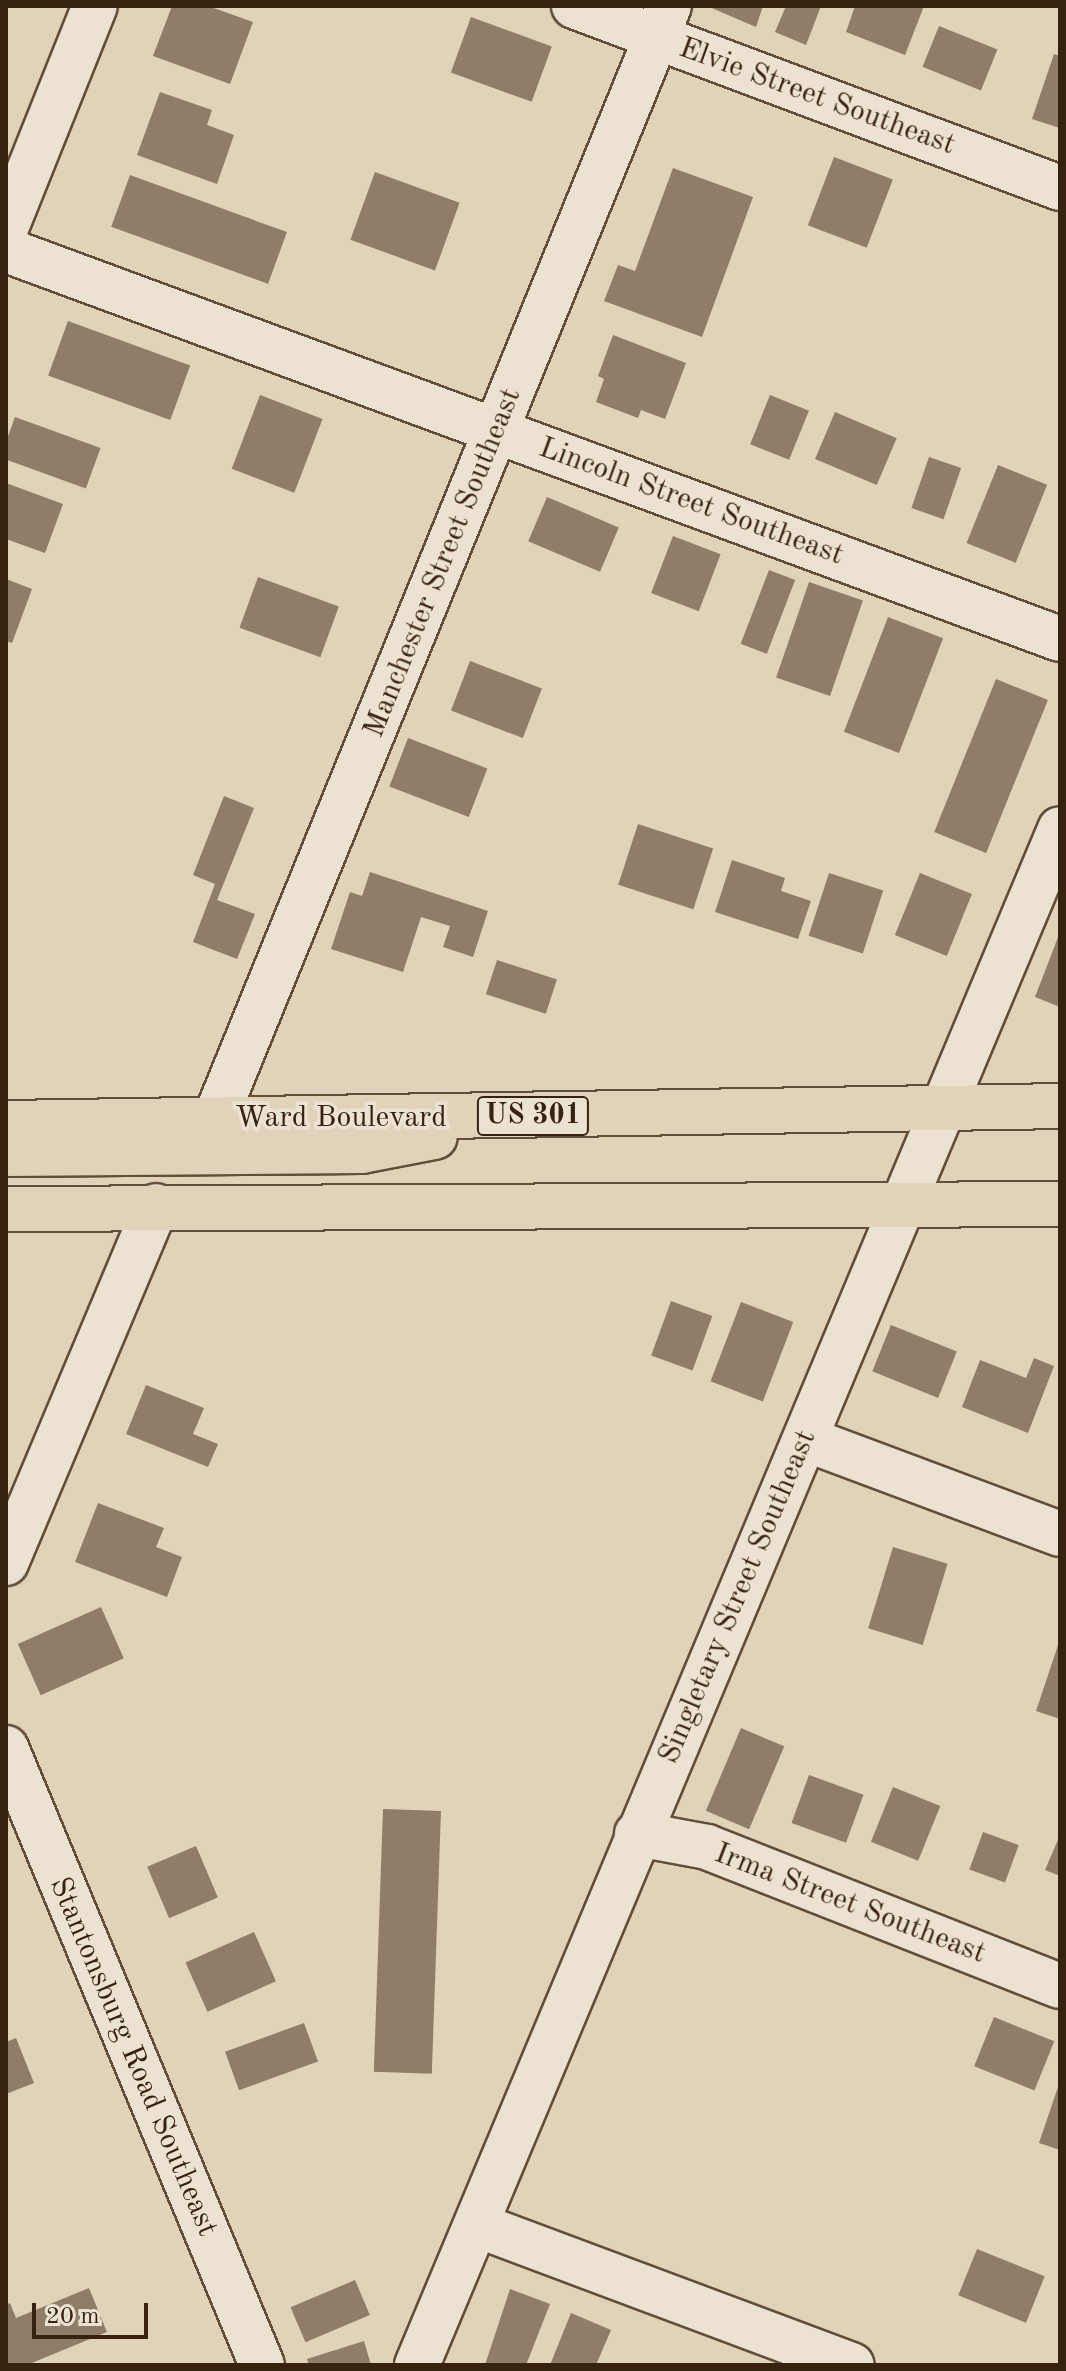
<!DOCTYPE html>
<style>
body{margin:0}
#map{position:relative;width:1066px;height:2371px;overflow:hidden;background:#e1d2ba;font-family:"Old Standard TT",serif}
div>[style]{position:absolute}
.building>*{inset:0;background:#8f7d68;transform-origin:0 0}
.roads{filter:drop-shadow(2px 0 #624d3a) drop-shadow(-2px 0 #624d3a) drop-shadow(0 2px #624d3a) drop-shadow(0 -2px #624d3a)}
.minor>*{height:44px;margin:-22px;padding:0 22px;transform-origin:22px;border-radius:22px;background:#ece2d2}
.highway>*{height:44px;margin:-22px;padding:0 22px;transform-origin:22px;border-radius:22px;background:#e1d2ba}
span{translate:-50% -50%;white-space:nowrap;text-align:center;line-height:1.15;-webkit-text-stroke:7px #ece2d2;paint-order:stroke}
.shield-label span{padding:2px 6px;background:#ece2d2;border:2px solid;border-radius:6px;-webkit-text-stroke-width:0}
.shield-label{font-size:28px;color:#37210f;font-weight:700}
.street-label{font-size:30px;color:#37210f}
.frame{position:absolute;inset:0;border:8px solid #37210f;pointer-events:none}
.scale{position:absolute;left:32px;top:2303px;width:116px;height:36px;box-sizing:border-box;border:4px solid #37210f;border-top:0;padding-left:10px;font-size:24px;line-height:28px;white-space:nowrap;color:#37210f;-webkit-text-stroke:6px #ece2d2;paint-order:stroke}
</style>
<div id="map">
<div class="building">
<div style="clip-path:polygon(172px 6px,208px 6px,253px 22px,230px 84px,153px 56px)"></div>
<div style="clip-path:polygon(707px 6px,763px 6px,756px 27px)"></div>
<div style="clip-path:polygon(786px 6px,821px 6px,806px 45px,775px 32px)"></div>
<div style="clip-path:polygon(855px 6px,924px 6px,905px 55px,846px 32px)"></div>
<div style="left:471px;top:17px;width:86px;height:59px;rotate:20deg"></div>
<div style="left:939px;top:26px;width:63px;height:44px;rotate:22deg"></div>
<div style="clip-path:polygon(1054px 54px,1060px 56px,1060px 128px,1032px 119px)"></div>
<div style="clip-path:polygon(160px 92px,212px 110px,207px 125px,234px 135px,217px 184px,137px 155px)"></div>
<div style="left:834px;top:157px;width:63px;height:73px;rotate:21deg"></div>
<div style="clip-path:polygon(673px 168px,753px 197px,702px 337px,604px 301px,618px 265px,635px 271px)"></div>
<div style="left:375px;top:172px;width:90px;height:72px;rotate:20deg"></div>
<div style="left:130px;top:175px;width:167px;height:55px;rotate:20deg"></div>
<div style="left:68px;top:321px;width:130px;height:58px;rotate:20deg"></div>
<div style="clip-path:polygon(613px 335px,686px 363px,665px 419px,641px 410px,638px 418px,596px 402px,604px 379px,598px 376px)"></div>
<div style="left:260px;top:395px;width:67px;height:79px;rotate:21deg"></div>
<div style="left:770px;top:395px;width:42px;height:53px;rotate:22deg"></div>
<div style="left:835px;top:412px;width:67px;height:51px;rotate:23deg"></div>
<div style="left:15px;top:417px;width:91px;height:43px;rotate:20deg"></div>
<div style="left:929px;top:457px;width:34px;height:54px;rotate:19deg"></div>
<div style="left:998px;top:465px;width:53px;height:84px;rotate:22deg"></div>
<div style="clip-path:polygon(6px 483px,63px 504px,45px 553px,6px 539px)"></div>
<div style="left:547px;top:497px;width:78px;height:48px;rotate:23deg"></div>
<div style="left:673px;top:536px;width:51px;height:61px;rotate:21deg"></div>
<div style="left:769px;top:570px;width:28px;height:79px;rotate:21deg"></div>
<div style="left:258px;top:577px;width:86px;height:54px;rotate:20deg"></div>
<div style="clip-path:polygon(6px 579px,32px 589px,12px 643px,6px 641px)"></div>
<div style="left:809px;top:582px;width:57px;height:101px;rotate:19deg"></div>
<div style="left:888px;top:617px;width:59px;height:123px;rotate:21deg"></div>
<div style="left:470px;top:661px;width:77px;height:53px;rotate:21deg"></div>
<div style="left:996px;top:679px;width:56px;height:165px;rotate:22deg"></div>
<div style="left:408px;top:738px;width:85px;height:52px;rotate:21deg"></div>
<div style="clip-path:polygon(224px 796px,254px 808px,217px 900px,255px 914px,237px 959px,193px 942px,215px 884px,193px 875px)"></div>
<div style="left:638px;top:824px;width:79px;height:64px;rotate:18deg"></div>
<div style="clip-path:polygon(732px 860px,785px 878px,781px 891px,811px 901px,798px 939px,715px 912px)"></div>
<div style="clip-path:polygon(370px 872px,488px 911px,473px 957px,443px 947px,450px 926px,421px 917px,403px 972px,331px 949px,350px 892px,362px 896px)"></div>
<div style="left:829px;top:873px;width:57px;height:66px;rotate:18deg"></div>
<div style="left:920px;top:873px;width:56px;height:67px;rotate:22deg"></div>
<div style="clip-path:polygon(1060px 932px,1060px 1007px,1035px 997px)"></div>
<div style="left:497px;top:960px;width:63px;height:36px;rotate:18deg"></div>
<div style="left:671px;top:1301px;width:44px;height:58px;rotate:20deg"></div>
<div style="left:741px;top:1302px;width:56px;height:85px;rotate:21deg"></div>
<div style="left:891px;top:1325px;width:71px;height:50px;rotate:22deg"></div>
<div style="clip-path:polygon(1034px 1358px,1054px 1366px,1028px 1433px,962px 1407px,980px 1360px,1026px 1378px)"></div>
<div style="clip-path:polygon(146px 1385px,204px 1408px,193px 1434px,218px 1444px,208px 1467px,126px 1434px)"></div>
<div style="clip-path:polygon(98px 1503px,164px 1528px,156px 1547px,182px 1557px,167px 1597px,75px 1562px)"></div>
<div style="left:893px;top:1547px;width:57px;height:85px;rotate:17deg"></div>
<div style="left:101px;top:1607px;width:56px;height:91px;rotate:66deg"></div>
<div style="clip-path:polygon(1059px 1642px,1060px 1642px,1060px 1719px,1036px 1711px)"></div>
<div style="left:741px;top:1728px;width:47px;height:90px;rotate:23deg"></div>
<div style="left:809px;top:1775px;width:58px;height:51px;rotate:20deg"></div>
<div style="left:893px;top:1787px;width:51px;height:59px;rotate:22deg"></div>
<div style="left:383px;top:1809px;width:58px;height:263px;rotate:2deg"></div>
<div style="left:983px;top:1832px;width:38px;height:40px;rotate:20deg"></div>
<div style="clip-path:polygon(1060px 1835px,1060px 1876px,1045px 1870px)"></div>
<div style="left:196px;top:1846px;width:56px;height:53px;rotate:67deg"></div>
<div style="left:254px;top:1932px;width:54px;height:75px;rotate:66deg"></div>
<div style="left:994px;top:2017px;width:65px;height:53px;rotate:22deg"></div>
<div style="left:304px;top:2023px;width:41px;height:84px;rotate:70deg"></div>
<div style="clip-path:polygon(16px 2038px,34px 2083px,6px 2094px,6px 2042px)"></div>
<div style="clip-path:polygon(1060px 2081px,1060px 2150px,1039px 2143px)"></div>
<div style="left:977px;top:2249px;width:73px;height:50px;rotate:22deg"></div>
<div style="left:355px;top:2280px;width:38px;height:70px;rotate:67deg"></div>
<div style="clip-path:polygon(89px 2288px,107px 2332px,27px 2365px,6px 2365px,6px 2305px,10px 2303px,16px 2318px)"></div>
<div style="clip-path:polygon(510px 2289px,550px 2304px,526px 2365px,485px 2365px)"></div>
<div style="clip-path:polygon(571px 2313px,611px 2330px,596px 2365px,550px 2365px)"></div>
<div style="clip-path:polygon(364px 2341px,371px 2365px,309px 2365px,307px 2359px)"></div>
</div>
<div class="roads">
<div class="minor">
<div style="left:574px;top:6px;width:519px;rotate:20.53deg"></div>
<div style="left:6px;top:228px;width:239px;rotate:-68.2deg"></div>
<div style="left:6px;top:250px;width:1123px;rotate:20.26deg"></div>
<div style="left:215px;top:1119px;width:1202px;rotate:-67.81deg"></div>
<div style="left:806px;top:1439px;width:271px;rotate:20.5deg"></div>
<div style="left:6px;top:1563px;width:387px;rotate:-67.2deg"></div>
<div style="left:6px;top:1748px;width:668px;rotate:67.47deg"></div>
<div style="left:637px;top:1834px;width:71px;rotate:10.5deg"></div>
<div style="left:707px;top:1847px;width:379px;rotate:21.5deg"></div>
<div style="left:477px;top:2225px;width:400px;rotate:20.5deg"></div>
<div style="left:417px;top:2365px;width:1665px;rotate:-67.28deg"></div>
</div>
<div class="highway">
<div style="left:6px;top:1123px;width:1054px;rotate:-0.92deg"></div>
<div style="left:6px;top:1154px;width:356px;rotate:-0.5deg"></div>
<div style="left:362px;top:1151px;width:74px;rotate:-10.9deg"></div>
<div style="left:6px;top:1209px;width:1054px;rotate:-0.27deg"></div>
</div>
</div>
<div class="shield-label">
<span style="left:533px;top:1116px">US 301</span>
</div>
<div class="street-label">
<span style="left:817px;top:97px;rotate:20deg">Elvie Street Southeast</span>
<span style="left:691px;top:502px;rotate:20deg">Lincoln Street Southeast</span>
<span style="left:443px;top:563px;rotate:-68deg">Manchester Street Southeast</span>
<span style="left:341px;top:1118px">Ward Boulevard</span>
<span style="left:738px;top:1597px;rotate:-67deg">Singletary Street Southeast</span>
<span style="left:850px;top:1904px;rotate:21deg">Irma Street Southeast</span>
<span style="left:133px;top:2057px;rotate:67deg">Stantonsburg Road Southeast</span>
</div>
<div class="frame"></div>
<div class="scale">20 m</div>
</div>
